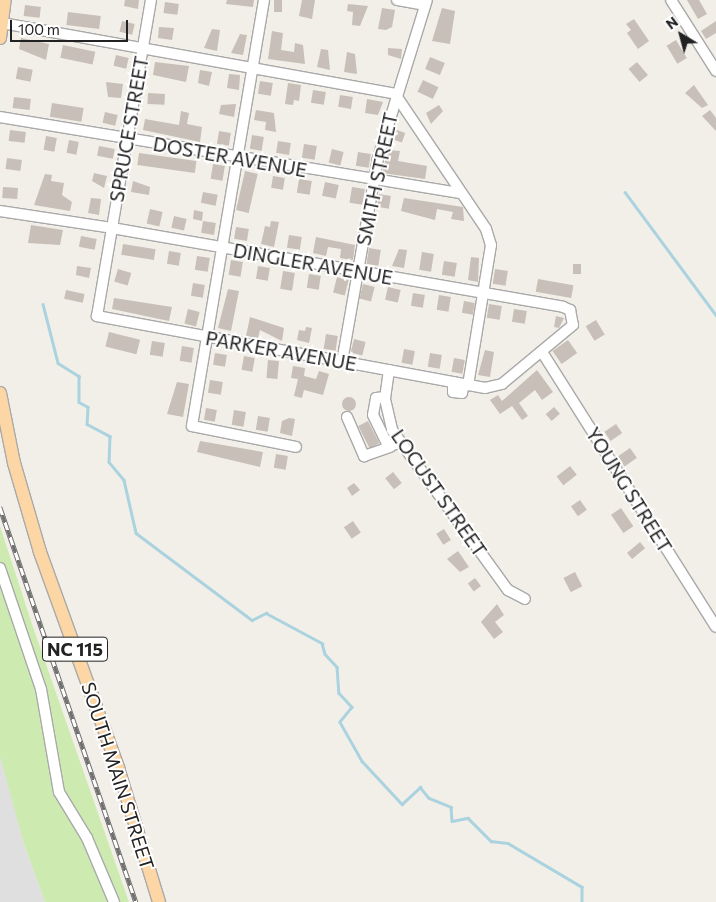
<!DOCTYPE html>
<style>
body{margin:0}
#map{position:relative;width:716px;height:902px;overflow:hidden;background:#f2efe9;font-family:Commissioner,sans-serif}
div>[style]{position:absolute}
.residential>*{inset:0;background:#e0dfdf}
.grass>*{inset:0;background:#cdebb0}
.stream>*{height:2.5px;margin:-1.25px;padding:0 1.25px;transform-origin:1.25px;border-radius:1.25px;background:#aad3df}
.building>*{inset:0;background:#c7bfb8;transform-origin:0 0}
.round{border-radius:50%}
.roads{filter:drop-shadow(1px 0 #a9a9a9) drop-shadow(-1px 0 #a9a9a9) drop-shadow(0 1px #a9a9a9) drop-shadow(0 -1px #a9a9a9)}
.minor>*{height:10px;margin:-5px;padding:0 5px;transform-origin:5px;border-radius:5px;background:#fff}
.major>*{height:12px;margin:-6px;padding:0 6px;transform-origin:6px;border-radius:6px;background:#fcd6a4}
.rail>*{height:4.5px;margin-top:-2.25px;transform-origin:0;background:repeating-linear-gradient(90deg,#fff 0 8px,#707070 0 16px);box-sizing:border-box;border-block:1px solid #707070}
span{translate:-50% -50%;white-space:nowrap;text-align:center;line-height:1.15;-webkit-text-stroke:4px #fff;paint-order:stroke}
.shield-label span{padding:1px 4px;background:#fff;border:1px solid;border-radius:4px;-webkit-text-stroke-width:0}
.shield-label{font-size:18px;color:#222;font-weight:700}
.street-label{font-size:19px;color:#222}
.north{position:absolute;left:656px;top:10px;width:50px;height:50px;-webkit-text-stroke:4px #fff;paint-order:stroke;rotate:323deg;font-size:14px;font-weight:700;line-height:20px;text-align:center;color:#222}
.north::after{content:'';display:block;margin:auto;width:18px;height:22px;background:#222;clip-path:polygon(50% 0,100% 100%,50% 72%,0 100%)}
.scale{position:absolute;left:10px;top:20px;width:118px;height:22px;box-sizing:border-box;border:2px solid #222;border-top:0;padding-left:6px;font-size:15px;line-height:18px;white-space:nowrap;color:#222;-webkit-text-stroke:4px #fff;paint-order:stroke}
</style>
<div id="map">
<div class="residential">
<div style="clip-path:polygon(0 739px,24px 844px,45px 902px,0 902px)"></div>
</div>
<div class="grass">
<div style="clip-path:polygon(0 526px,32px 624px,129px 902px,45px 902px,24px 844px,0 756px)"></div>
</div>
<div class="stream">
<div style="left:625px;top:192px;width:153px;rotate:53.5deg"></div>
<div style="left:43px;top:304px;width:61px;rotate:75.7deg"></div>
<div style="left:58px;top:363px;width:25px;rotate:32deg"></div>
<div style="left:79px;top:376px;width:26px;rotate:90deg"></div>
<div style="left:79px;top:402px;width:10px;rotate:29deg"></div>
<div style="left:88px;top:407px;width:17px;rotate:93deg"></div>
<div style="left:87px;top:424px;width:26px;rotate:28deg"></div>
<div style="left:110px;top:436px;width:26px;rotate:92deg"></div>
<div style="left:109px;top:462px;width:23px;rotate:50deg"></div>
<div style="left:124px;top:480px;width:54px;rotate:77.2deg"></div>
<div style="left:136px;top:533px;width:145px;rotate:36.9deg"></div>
<div style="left:252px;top:620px;width:16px;rotate:-27deg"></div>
<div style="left:266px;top:613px;width:64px;rotate:28.2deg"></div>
<div style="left:322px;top:643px;width:11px;rotate:75deg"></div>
<div style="left:325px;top:654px;width:18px;rotate:47deg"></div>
<div style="left:337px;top:667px;width:26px;rotate:86deg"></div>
<div style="left:339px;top:693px;width:19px;rotate:47deg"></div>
<div style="left:352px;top:707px;width:19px;rotate:129deg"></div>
<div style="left:340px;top:722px;width:45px;rotate:60.6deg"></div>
<div style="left:362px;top:761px;width:59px;rotate:47.1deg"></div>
<div style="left:402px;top:804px;width:25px;rotate:-43deg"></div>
<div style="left:420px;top:787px;width:14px;rotate:51deg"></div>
<div style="left:429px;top:798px;width:24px;rotate:22deg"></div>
<div style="left:451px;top:807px;width:14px;rotate:86deg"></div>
<div style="left:452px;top:821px;width:16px;rotate:-11deg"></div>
<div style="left:468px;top:818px;width:33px;rotate:45deg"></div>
<div style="left:491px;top:841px;width:17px;rotate:7deg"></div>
<div style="left:508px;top:843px;width:86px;rotate:30.7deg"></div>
<div style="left:582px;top:887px;width:15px;rotate:90deg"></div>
</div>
<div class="building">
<div style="clip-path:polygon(125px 0,139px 0,138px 9px,124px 6px)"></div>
<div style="clip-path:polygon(227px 0,254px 0,253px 7px,226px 4px)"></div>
<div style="left:274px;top:0;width:8px;height:12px"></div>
<div style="clip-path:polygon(302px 0,315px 0,312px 19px,299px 16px)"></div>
<div style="clip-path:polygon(687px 0,699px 0,707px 14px,698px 19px)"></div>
<div style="left:165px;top:2px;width:14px;height:11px;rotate:8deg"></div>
<div style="clip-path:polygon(348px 4px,368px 6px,360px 26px,352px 25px,353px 12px,347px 11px)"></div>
<div style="left:25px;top:5px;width:16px;height:11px;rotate:7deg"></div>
<div style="clip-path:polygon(382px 8px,395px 10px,392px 27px,386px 30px,378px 29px)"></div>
<div style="clip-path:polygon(442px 8px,455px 11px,450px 44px,432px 41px)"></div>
<div style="left:68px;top:12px;width:33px;height:13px;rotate:7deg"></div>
<div style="clip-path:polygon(634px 19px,649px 41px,638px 49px,627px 33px,631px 30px,626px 24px)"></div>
<div style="left:122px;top:21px;width:13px;height:11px;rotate:13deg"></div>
<div style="clip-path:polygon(716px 21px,716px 33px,706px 39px,701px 31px)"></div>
<div style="clip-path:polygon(159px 27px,174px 28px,172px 40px,158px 38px)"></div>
<div style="clip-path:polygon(212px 29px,220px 30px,217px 51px,204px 48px)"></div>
<div style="clip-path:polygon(272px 31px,283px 33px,281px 50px,294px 52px,295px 43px,303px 45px,305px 64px,268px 59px)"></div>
<div style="clip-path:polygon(240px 34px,247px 35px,243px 55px,231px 53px)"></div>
<div style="clip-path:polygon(21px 38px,49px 44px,46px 60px,19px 49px)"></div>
<div style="left:676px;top:40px;width:21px;height:11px;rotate:59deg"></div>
<div style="left:63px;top:45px;width:33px;height:13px;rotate:12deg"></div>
<div style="clip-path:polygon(388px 48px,402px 49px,401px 59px,388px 55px)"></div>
<div style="clip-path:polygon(321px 49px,328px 50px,330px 70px,317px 67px)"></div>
<div style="clip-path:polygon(347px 52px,355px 54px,357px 74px,344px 72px)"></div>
<div style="left:116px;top:55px;width:13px;height:11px;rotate:13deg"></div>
<div style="left:430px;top:57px;width:16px;height:13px;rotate:22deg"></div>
<div style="clip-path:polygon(155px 62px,189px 66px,186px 82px,153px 75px)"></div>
<div style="left:637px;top:62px;width:17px;height:11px;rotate:50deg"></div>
<div style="left:18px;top:67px;width:15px;height:12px;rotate:11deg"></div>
<div style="clip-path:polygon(200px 70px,212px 72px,209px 86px,198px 83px)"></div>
<div style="clip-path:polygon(229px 74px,240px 75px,239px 90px,227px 88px)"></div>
<div style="left:423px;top:80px;width:17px;height:13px;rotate:25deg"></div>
<div style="left:260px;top:81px;width:13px;height:13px;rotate:9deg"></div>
<div style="clip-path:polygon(106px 82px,123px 84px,121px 98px,108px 97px)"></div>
<div style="clip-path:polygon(288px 83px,301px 85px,299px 101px,294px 100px,293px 105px,285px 104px)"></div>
<div style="clip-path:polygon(694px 85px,708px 105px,702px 108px,685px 93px)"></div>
<div style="left:313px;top:90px;width:13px;height:13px;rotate:9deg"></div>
<div style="left:148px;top:93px;width:17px;height:11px;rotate:3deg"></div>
<div style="left:340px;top:95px;width:13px;height:12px;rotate:9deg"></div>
<div style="left:14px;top:97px;width:17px;height:11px;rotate:7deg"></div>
<div style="clip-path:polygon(367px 99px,383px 102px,378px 115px,365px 113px)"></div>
<div style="left:52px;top:103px;width:32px;height:14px;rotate:9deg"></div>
<div style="clip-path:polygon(236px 104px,234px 117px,219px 114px,221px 105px)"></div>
<div style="clip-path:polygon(439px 105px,443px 111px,431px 124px,426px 113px)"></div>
<div style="clip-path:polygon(256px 110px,274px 113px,276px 132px,265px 130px,266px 122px,254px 120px)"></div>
<div style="clip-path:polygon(710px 110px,716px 118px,716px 131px,702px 116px)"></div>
<div style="clip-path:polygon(181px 111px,189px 113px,187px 124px,202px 127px,200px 142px,143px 130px,145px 119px,179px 125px)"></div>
<div style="left:105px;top:112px;width:13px;height:11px;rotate:13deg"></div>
<div style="left:394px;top:129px;width:12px;height:10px;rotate:20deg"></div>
<div style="left:10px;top:130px;width:16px;height:11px;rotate:7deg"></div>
<div style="left:219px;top:131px;width:12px;height:13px;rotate:9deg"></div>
<div style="left:252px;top:135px;width:12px;height:14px;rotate:9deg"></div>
<div style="left:46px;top:136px;width:11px;height:14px;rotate:10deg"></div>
<div style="left:69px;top:140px;width:10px;height:13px;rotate:11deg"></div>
<div style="left:278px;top:141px;width:13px;height:12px;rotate:9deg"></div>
<div style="left:304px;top:144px;width:13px;height:14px;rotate:9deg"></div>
<div style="left:99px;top:146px;width:16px;height:10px;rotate:11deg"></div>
<div style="left:332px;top:149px;width:12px;height:14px;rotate:14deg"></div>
<div style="clip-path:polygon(388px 150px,400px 151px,398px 161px,427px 166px,425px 179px,382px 173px)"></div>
<div style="left:358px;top:152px;width:13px;height:14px;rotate:9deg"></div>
<div style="left:139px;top:153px;width:58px;height:12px;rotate:8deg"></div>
<div style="left:7px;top:158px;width:15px;height:11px;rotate:8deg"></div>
<div style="left:213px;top:164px;width:12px;height:15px;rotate:9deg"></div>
<div style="left:245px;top:171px;width:13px;height:40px;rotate:13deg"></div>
<div style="clip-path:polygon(94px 173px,107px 176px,104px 188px,92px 181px)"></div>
<div style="clip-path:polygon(45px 174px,52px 175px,51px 181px,64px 183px,62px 195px,72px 202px,70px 211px,34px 205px)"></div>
<div style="left:273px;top:176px;width:12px;height:12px;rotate:9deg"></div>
<div style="left:299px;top:179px;width:13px;height:14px;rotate:9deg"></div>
<div style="clip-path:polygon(133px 181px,150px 187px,149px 195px,131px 192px)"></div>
<div style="left:325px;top:182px;width:14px;height:14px;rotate:12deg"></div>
<div style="left:3px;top:187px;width:15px;height:11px;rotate:4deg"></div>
<div style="left:352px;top:187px;width:13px;height:16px;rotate:9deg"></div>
<div style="left:203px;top:192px;width:15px;height:11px;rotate:11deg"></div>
<div style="left:379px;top:194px;width:12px;height:13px;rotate:9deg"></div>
<div style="clip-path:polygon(91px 198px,101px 199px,99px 215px,88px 213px)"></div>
<div style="clip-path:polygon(404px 198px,463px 207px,464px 221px,451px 219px,453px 212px,437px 209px,435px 220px,401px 211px)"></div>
<div style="left:150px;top:209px;width:13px;height:15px;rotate:13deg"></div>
<div style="clip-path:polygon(194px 210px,203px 212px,202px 221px,193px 219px)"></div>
<div style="left:174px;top:216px;width:13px;height:12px;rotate:13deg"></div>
<div style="left:203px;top:221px;width:13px;height:12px;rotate:9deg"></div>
<div style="clip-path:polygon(271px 221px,279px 222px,274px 247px,261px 244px,265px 226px,270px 227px)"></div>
<div style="clip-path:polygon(31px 225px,63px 230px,60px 245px,28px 243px)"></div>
<div style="left:236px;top:227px;width:13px;height:12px;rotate:9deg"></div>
<div style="left:289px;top:235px;width:13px;height:13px;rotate:9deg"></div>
<div style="left:81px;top:236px;width:16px;height:11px;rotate:11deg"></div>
<div style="clip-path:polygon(316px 237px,355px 245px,353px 260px,340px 258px,341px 249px,328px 247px,326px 256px,313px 253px)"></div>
<div style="left:123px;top:244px;width:33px;height:11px;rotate:9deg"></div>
<div style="left:369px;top:248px;width:12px;height:16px;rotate:9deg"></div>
<div style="clip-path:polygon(399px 249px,407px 250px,404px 268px,392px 266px)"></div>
<div style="left:169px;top:251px;width:12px;height:13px;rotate:9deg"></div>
<div style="left:422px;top:252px;width:12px;height:18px;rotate:9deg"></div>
<div style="left:197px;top:256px;width:13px;height:14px;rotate:9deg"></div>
<div style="clip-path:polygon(471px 257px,479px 258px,478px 282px,468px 280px)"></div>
<div style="left:231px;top:260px;width:12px;height:15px;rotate:9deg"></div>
<div style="left:444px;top:261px;width:13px;height:14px;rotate:9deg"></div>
<div style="left:573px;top:264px;width:8px;height:10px"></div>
<div style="clip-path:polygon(77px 266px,91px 268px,89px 278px,76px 275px)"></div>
<div style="left:258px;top:266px;width:12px;height:13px;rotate:9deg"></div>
<div style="left:118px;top:269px;width:14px;height:13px;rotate:17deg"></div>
<div style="left:495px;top:269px;width:13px;height:15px;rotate:9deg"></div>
<div style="left:283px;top:271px;width:12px;height:18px;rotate:9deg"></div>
<div style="left:309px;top:274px;width:12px;height:14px;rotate:9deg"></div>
<div style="left:337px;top:277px;width:12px;height:16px;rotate:14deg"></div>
<div style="left:538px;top:279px;width:36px;height:13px;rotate:10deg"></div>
<div style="left:193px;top:283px;width:12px;height:13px;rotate:9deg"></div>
<div style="left:363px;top:284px;width:12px;height:15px;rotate:14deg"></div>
<div style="left:388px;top:287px;width:13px;height:13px;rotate:13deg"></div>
<div style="clip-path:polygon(228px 289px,239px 291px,231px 331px,218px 328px)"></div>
<div style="left:66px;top:290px;width:19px;height:9px;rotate:12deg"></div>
<div style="left:413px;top:293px;width:12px;height:13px;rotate:9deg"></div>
<div style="left:439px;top:295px;width:12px;height:15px;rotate:9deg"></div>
<div style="clip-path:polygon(114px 298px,172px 307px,169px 321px,112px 309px)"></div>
<div style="left:464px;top:301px;width:11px;height:12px;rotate:10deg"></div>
<div style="left:489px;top:304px;width:13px;height:14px;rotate:9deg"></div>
<div style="left:188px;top:309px;width:12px;height:15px;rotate:14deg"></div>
<div style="left:514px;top:309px;width:13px;height:13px;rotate:9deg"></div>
<div style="clip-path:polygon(556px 316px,564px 318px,559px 328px,554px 327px)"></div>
<div style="clip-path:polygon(250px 317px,284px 328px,282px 341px,260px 330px,258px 338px,246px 336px)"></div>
<div style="left:596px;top:320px;width:17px;height:12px;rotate:59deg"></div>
<div style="clip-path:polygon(306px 327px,312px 328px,309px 343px,297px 340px,299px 330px,305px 331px)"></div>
<div style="left:109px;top:332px;width:32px;height:15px;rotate:14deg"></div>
<div style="left:326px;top:334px;width:12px;height:15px;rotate:9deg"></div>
<div style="left:354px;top:339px;width:12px;height:14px;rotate:14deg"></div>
<div style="left:568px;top:340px;width:16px;height:19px;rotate:55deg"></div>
<div style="left:152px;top:341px;width:13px;height:14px;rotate:9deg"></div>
<div style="left:182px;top:346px;width:12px;height:15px;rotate:9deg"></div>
<div style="left:404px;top:349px;width:11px;height:14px;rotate:10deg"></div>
<div style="clip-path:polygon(485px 350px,494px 352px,490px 377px,478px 375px)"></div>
<div style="left:215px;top:353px;width:12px;height:12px;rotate:9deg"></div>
<div style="left:430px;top:353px;width:12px;height:14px;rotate:9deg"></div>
<div style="left:244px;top:356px;width:11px;height:14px;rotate:10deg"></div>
<div style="left:454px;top:358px;width:11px;height:14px;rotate:10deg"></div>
<div style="left:268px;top:360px;width:11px;height:18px;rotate:5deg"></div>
<div style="clip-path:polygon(293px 366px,305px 368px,304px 376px,316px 379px,319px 371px,329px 374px,323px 395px,304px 390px,302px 398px,294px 396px,298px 379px,291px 378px)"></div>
<div style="clip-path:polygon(537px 370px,553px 392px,542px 400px,535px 390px,519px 403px,528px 416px,522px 420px,512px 406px,500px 414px,490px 400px,498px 395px,502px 401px)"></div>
<div style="left:210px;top:380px;width:13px;height:13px;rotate:9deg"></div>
<div style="clip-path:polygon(177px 382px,189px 384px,183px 417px,167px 414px)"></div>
<div class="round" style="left:342px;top:397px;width:14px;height:14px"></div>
<div style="left:554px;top:407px;width:9px;height:11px;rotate:49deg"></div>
<div style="left:206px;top:408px;width:11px;height:12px;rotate:10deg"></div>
<div style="left:234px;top:410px;width:12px;height:15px;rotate:9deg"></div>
<div style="left:258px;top:416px;width:12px;height:14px;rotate:9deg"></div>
<div style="clip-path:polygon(289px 418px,295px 419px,292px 436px,280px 433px,282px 421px)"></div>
<div style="left:368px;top:421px;width:25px;height:11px;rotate:63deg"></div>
<div style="left:616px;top:424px;width:11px;height:14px;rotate:56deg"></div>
<div style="clip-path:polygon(200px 441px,263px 452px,260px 467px,197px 452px)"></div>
<div style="left:630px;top:448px;width:12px;height:15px;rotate:55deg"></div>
<div style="left:276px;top:454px;width:12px;height:14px;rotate:9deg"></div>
<div style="left:570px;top:466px;width:11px;height:17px;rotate:52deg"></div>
<div style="left:393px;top:472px;width:14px;height:10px;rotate:51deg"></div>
<div style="clip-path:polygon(354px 483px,360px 490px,352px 496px,347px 488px)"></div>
<div style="left:580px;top:500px;width:12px;height:11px;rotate:55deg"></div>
<div style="left:621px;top:508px;width:22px;height:12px;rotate:56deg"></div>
<div style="left:353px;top:521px;width:14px;height:11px;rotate:56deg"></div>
<div style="left:444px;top:529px;width:13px;height:9px;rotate:58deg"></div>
<div style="left:640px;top:542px;width:8px;height:17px;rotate:50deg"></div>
<div style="clip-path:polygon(458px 551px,469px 567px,460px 572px,447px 559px)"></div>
<div style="left:575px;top:572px;width:16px;height:13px;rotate:63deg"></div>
<div style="left:475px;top:578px;width:10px;height:9px;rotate:53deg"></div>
<div style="clip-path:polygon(497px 604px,504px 615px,495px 622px,503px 632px,494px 639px,481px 622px)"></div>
</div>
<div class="roads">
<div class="minor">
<div style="left:264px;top:0;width:432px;rotate:99.6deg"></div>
<div style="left:192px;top:426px;width:106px;rotate:11.4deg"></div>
<div style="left:397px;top:0;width:28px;rotate:10deg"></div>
<div style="left:671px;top:0;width:84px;rotate:57.6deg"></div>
<div style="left:2px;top:23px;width:399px;rotate:10.2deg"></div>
<div style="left:395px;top:94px;width:163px;rotate:56deg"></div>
<div style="left:486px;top:229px;width:17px;rotate:73deg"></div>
<div style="left:491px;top:245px;width:142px;rotate:99.3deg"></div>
<div style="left:0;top:117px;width:466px;rotate:9.4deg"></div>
<div style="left:0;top:211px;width:113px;rotate:8.6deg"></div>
<div style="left:112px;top:228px;width:458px;rotate:9.9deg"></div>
<div style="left:563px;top:307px;width:8px;rotate:23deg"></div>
<div style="left:570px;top:310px;width:15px;rotate:79deg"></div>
<div style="left:573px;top:325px;width:92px;rotate:140.3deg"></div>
<div style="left:502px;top:384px;width:17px;rotate:167deg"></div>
<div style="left:485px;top:388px;width:395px;rotate:-169.5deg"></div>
<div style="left:97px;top:316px;width:89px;rotate:-80.3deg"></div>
<div style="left:112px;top:228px;width:231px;rotate:-80.3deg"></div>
<div style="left:542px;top:352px;width:325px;rotate:57.7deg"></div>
<div style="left:342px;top:362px;width:207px;rotate:-80deg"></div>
<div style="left:378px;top:158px;width:165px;rotate:-72.8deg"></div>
<div style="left:389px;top:370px;width:29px;rotate:98deg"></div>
<div style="left:385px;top:399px;width:32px;rotate:77deg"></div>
<div style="left:392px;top:430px;width:198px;rotate:54.1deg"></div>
<div style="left:508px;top:590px;width:19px;rotate:28deg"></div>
<div style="left:453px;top:382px;width:10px;rotate:90deg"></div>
<div style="left:453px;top:392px;width:9px;rotate:6deg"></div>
<div style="left:462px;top:393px;width:9px;rotate:-77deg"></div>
<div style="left:385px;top:397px;width:9px;rotate:174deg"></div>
<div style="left:376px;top:398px;width:17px;rotate:100deg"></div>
<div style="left:373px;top:415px;width:34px;rotate:64deg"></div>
<div style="left:388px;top:446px;width:12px;rotate:-14deg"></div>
<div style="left:347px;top:417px;width:43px;rotate:66.4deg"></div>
<div style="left:364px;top:456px;width:28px;rotate:-19deg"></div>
<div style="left:0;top:568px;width:128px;rotate:71.3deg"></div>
<div style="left:41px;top:689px;width:105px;rotate:80.1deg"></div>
<div style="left:59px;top:792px;width:54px;rotate:58.7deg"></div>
<div style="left:87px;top:838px;width:69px;rotate:67.1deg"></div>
</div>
<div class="major">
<div style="left:0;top:38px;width:38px;rotate:-83deg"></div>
<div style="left:0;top:393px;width:71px;rotate:78.7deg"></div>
<div style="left:14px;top:463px;width:93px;rotate:73.7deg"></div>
<div style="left:40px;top:552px;width:230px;rotate:70.1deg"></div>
<div style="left:118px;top:768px;width:140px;rotate:73deg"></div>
</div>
</div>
<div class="rail">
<div style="left:0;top:507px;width:418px;rotate:71deg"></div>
</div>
<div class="shield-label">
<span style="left:75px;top:649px">NC 115</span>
</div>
<div class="street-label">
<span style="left:129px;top:129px;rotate:-80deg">SPRUCE STREET</span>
<span style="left:230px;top:157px;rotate:10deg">DOSTER AVENUE</span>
<span style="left:377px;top:179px;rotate:-78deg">SMITH STREET</span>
<span style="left:313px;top:264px;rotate:10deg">DINGLER AVENUE</span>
<span style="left:281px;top:351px;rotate:10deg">PARKER AVENUE</span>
<span style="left:629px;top:490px;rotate:58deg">YOUNG STREET</span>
<span style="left:439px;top:493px;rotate:55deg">LOCUST STREET</span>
<span style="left:118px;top:776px;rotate:72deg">SOUTH MAIN STREET</span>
</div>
<div class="north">N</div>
<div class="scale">100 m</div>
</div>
